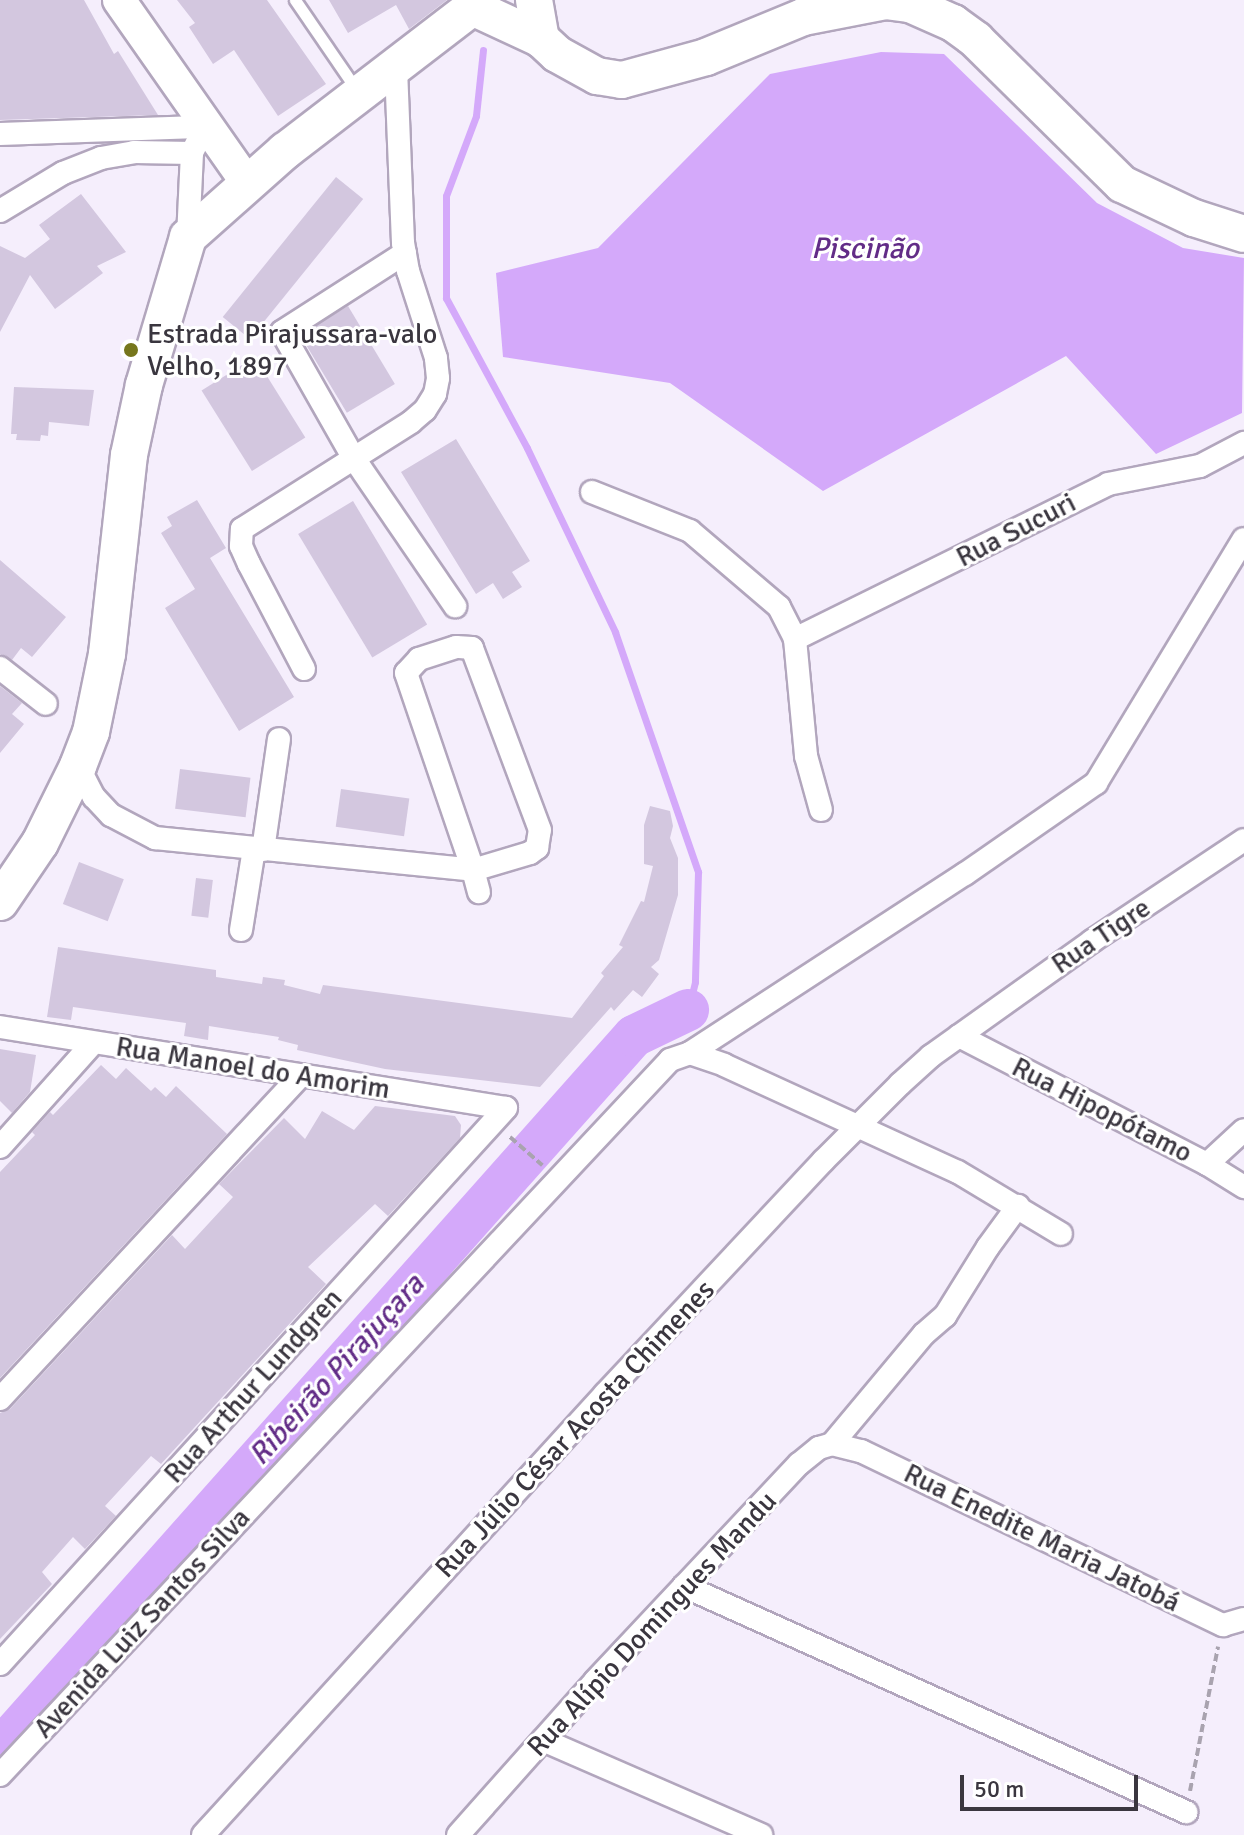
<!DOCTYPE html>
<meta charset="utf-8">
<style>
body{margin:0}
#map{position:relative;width:1244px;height:1835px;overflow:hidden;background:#f5eefc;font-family:Signika,sans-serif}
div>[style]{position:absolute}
.water>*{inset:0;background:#d4a9fa}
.stream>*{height:7px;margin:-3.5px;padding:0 3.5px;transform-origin:3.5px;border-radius:3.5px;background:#d4a9fa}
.river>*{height:42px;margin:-21px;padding:0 21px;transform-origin:21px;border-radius:21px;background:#d4a9fa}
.building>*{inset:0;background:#d3c7df;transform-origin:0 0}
.path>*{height:4px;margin-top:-2px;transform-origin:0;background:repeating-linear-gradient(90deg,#a9a3af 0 8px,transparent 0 12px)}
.roads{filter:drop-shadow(2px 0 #b2a6bd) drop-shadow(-2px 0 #b2a6bd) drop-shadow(0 2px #b2a6bd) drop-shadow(0 -2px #b2a6bd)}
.lane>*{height:11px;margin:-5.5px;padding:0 5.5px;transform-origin:5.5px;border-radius:5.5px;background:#fff}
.street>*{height:22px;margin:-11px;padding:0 11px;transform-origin:11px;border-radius:11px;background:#fff}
.secondary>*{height:32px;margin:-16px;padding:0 16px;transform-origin:16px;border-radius:16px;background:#fff}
.primary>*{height:36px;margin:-18px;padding:0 18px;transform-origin:18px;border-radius:18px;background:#fff}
.dots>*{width:22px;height:22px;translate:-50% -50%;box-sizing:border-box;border:4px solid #fff;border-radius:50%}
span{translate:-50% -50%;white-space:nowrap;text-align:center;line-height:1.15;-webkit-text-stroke:6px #fff;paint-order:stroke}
.poi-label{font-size:28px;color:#3a363f}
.left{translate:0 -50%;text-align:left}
.street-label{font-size:28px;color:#3a363f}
.water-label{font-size:30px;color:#622c87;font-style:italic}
.scale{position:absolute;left:960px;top:1775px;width:178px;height:36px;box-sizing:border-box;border:4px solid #3a363f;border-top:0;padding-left:10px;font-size:24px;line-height:28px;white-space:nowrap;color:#3a363f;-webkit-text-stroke:6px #fff;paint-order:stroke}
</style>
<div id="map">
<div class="water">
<div style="clip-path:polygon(881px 52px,944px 54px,1097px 203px,1183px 248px,1244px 258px,1242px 413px,1156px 454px,1066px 356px,823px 491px,670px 383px,503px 357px,496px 273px,598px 248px,770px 74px)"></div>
</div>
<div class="stream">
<div style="left:483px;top:50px;width:66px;rotate:96.1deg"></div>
<div style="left:476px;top:116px;width:85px;rotate:110.6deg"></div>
<div style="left:446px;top:196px;width:102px;rotate:90deg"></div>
<div style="left:446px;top:298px;width:170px;rotate:61.6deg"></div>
<div style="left:527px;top:448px;width:204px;rotate:64.4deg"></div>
<div style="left:615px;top:632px;width:254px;rotate:70.9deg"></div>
<div style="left:698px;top:872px;width:110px;rotate:91.6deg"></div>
<div style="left:695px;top:982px;width:29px;rotate:104deg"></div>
</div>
<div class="river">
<div style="left:0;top:1749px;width:954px;rotate:-48.36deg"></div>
<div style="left:634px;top:1036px;width:60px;rotate:-25.7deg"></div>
</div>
<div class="building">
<div style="clip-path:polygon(0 0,84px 0,114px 54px,118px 51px,158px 115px,0 120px)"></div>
<div style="clip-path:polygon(177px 0,267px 0,326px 84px,278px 116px,234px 50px,213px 64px,189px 27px,195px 23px)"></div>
<div style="clip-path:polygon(329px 0,447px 0,409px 29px,396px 5px,348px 33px)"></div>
<div style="left:336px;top:177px;width:35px;height:180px;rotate:39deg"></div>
<div style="clip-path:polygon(81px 194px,126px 252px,97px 266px,103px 273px,55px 309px,30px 275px,0 332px,0 246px,25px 258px,50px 239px,39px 225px)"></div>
<div style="left:348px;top:306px;width:91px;height:56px;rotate:59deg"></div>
<div style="left:255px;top:357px;width:95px;height:63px;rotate:58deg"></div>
<div style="clip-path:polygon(14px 387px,94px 390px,89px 426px,49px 422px,48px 436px,41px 435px,40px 441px,16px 440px,17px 434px,11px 434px)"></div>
<div style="clip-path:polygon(456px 439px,530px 561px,512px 572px,522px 587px,503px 599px,493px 583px,476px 594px,401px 472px)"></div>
<div style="clip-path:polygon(197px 500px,226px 548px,210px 558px,294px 697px,239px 731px,165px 608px,195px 589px,161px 533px,172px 526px,167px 517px)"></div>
<div style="left:353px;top:501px;width:144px;height:64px;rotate:59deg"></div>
<div style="clip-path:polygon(0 560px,66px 617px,32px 657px,21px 648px,12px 660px,0 654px)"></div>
<div style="clip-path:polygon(0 686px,22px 703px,12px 714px,24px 724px,0 753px)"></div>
<div style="left:180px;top:769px;width:71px;height:40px;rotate:7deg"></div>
<div style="left:341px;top:789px;width:69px;height:38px;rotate:8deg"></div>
<div style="clip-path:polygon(650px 806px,670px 811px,673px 826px,670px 838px,678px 858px,678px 895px,659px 960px,651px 967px,659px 974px,642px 997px,633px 990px,614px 1011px,611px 1007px,540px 1087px,385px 1069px,297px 1050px,298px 1045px,278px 1040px,279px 1037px,209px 1026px,208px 1040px,184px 1036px,186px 1023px,73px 1007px,71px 1020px,47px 1017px,58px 947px,216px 970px,216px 977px,262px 984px,263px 977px,285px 980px,284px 985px,320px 994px,323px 985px,572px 1018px,604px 976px,601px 973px,623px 947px,619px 945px,641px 901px,644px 902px,653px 866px,644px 864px,644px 825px)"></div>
<div style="left:79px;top:862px;width:48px;height:45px;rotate:21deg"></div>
<div style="left:196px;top:878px;width:17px;height:38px;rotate:7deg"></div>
<div style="clip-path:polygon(0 1049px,36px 1055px,30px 1092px,12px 1113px,0 1101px)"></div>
<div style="clip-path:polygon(101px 1065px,116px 1079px,126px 1068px,151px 1091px,155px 1087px,166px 1097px,176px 1086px,227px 1134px,0 1378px,0 1172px,35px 1135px,32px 1132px,50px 1112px,53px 1115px)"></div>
<div style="clip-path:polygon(375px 1106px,455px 1116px,461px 1125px,460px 1138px,388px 1216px,375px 1204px,308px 1267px,326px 1284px,161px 1464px,151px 1456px,105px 1506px,116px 1516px,85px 1549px,73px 1537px,42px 1572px,52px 1584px,0 1639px,0 1413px,10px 1409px,172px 1235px,185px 1249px,233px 1197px,219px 1184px,284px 1118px,305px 1139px,322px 1111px,354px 1130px)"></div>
</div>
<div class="path">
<div style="left:510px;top:1137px;width:43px;rotate:41.2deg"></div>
<div style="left:1190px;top:1791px;width:147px;rotate:-79deg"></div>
</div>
<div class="roads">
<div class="lane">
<div style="left:295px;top:0;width:112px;rotate:55.6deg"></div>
</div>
<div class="street">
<div style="left:0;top:134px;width:205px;rotate:-2deg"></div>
<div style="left:205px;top:127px;width:29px;rotate:117deg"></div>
<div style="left:192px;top:153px;width:84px;rotate:92.7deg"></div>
<div style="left:0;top:211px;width:74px;rotate:-31.1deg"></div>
<div style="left:63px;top:173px;width:41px;rotate:-21.5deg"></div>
<div style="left:101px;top:158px;width:34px;rotate:-10deg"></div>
<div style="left:134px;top:152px;width:58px;rotate:1deg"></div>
<div style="left:405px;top:253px;width:146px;rotate:147.3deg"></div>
<div style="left:282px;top:332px;width:144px;rotate:60.4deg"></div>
<div style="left:353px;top:457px;width:181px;rotate:55.6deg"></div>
<div style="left:592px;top:492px;width:105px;rotate:21.7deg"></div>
<div style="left:690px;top:531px;width:117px;rotate:40.5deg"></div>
<div style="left:779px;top:607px;width:36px;rotate:63deg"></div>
<div style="left:795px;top:639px;width:118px;rotate:84.6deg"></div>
<div style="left:806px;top:756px;width:56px;rotate:74.5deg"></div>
<div style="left:795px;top:639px;width:349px;rotate:-26.3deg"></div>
<div style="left:1108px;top:484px;width:94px;rotate:-11.1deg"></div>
<div style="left:1200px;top:466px;width:50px;rotate:-27.6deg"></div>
<div style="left:0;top:668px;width:58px;rotate:38deg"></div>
<div style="left:304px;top:669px;width:119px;rotate:-117.6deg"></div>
<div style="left:249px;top:564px;width:20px;rotate:-114deg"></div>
<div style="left:241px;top:546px;width:17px;rotate:-87deg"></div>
<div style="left:242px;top:529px;width:200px;rotate:-32.3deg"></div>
<div style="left:411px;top:422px;width:18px;rotate:-41deg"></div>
<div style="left:425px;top:410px;width:19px;rotate:-58deg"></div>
<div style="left:435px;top:394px;width:16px;rotate:-79deg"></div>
<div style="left:438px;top:378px;width:20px;rotate:-96deg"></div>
<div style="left:436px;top:358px;width:91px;rotate:-107.8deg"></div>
<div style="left:408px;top:271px;width:28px;rotate:-100deg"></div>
<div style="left:403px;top:243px;width:176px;rotate:-92.3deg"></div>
<div style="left:78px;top:766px;width:35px;rotate:63deg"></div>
<div style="left:94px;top:797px;width:25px;rotate:47deg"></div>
<div style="left:111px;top:815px;width:50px;rotate:27.6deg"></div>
<div style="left:155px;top:838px;width:320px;rotate:5.7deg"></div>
<div style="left:473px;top:870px;width:59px;rotate:-16.6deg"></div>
<div style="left:530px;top:853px;width:9px;rotate:-36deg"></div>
<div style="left:537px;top:848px;width:18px;rotate:-81deg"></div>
<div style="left:540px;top:830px;width:194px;rotate:-110.5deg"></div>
<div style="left:472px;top:648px;width:16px;rotate:-176deg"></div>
<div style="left:456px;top:647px;width:39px;rotate:162deg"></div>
<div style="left:419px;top:659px;width:19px;rotate:133deg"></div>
<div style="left:406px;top:673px;width:208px;rotate:71.2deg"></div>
<div style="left:473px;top:870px;width:23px;rotate:75deg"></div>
<div style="left:263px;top:850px;width:112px;rotate:-81.8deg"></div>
<div style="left:241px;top:930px;width:82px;rotate:-80.9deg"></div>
<div style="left:0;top:1027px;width:512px;rotate:9.09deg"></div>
<div style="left:959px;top:1036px;width:279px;rotate:27.3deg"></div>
<div style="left:1207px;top:1164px;width:44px;rotate:31.9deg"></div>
<div style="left:690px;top:1053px;width:328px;rotate:-33.1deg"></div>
<div style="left:965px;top:874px;width:160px;rotate:-34.8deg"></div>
<div style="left:1096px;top:783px;width:285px;rotate:-58.8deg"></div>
<div style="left:0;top:1147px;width:140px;rotate:-48.2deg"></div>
<div style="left:1207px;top:1164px;width:50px;rotate:-42.6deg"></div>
<div style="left:0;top:1399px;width:442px;rotate:-47.1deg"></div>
<div style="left:832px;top:1444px;width:143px;rotate:-50.1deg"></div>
<div style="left:924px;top:1334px;width:28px;rotate:-41deg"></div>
<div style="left:945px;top:1316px;width:81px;rotate:-58.1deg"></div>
<div style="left:988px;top:1247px;width:51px;rotate:-53.8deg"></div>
<div style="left:684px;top:1586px;width:551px;rotate:24.24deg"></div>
<div style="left:0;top:1664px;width:752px;rotate:-47.7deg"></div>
<div style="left:543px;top:1740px;width:238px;rotate:23.5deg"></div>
<div style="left:0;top:1775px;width:980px;rotate:-46.86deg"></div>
<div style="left:670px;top:1060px;width:21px;rotate:-19deg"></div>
<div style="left:690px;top:1053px;width:36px;rotate:19deg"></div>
<div style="left:724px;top:1065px;width:257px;rotate:24.6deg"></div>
<div style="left:958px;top:1172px;width:120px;rotate:31deg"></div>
<div style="left:203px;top:1835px;width:597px;rotate:-47.65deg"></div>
<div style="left:605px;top:1394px;width:319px;rotate:-46.9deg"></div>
<div style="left:823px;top:1161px;width:109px;rotate:-45deg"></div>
<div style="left:900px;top:1084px;width:42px;rotate:-42.1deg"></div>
<div style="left:931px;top:1056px;width:198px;rotate:-35.5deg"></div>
<div style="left:1092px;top:941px;width:182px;rotate:-33.6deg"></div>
<div style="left:458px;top:1835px;width:206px;rotate:-48.3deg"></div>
<div style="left:595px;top:1681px;width:298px;rotate:-46.8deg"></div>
<div style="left:799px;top:1464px;width:26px;rotate:-39deg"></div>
<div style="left:819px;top:1448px;width:14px;rotate:-17deg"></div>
<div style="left:832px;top:1444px;width:30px;rotate:14deg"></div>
<div style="left:861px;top:1451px;width:402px;rotate:25.7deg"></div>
<div style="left:1223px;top:1625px;width:22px;rotate:-16deg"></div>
</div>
<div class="secondary">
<div style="left:119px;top:0;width:223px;rotate:55deg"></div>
</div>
<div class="primary">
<div style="left:534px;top:0;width:40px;rotate:80deg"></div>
<div style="left:472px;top:7px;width:76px;rotate:24.9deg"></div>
<div style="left:541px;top:39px;width:22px;rotate:43deg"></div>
<div style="left:557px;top:54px;width:46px;rotate:28.8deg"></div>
<div style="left:597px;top:76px;width:25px;rotate:9deg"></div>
<div style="left:622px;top:80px;width:87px;rotate:-15.3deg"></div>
<div style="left:706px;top:57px;width:105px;rotate:-22.4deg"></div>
<div style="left:803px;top:17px;width:84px;rotate:-11deg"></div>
<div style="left:885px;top:1px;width:25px;rotate:7deg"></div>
<div style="left:910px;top:4px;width:47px;rotate:23.8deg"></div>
<div style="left:953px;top:23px;width:29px;rotate:36deg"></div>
<div style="left:976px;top:40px;width:205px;rotate:44.6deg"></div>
<div style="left:1122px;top:184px;width:80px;rotate:25.3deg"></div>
<div style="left:1194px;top:218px;width:52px;rotate:17.7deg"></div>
<div style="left:0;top:902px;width:71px;rotate:-55.9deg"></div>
<div style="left:40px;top:843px;width:86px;rotate:-63.7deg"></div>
<div style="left:78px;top:766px;width:36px;rotate:-69deg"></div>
<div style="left:91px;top:732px;width:80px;rotate:-78.4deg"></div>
<div style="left:107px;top:654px;width:200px;rotate:-83.7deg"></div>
<div style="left:129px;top:455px;width:72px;rotate:-77.9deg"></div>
<div style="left:144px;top:385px;width:154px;rotate:-73.4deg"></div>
<div style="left:188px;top:237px;width:130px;rotate:-41.6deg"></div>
<div style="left:285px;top:151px;width:248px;rotate:-37.5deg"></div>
</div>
</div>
<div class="dots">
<div style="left:131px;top:350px;background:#76761c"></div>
</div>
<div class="poi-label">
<span class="left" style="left:147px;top:350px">Estrada Pirajussara-valo<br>Velho, 1897</span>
</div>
<div class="street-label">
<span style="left:1016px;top:530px;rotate:-27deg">Rua Sucuri</span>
<span style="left:1101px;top:936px;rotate:-34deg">Rua Tigre</span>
<span style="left:253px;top:1068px;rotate:9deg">Rua Manoel do Amorim</span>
<span style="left:1102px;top:1110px;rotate:27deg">Rua Hipopótamo</span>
<span style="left:253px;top:1386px;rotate:-48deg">Rua Arthur Lundgren</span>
<span style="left:575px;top:1429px;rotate:-47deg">Rua Júlio César Acosta Chimenes</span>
<span style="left:1042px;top:1538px;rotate:26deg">Rua Enedite Maria Jatobá</span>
<span style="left:142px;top:1623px;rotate:-47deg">Avenida Luiz Santos Silva</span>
<span style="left:652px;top:1624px;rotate:-47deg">Rua Alípio Domingues Mandu</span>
</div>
<div class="water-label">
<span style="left:865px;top:249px">Piscinão</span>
<span style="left:337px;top:1370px;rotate:-48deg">Ribeirão Pirajuçara</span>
</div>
<div class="scale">50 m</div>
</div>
